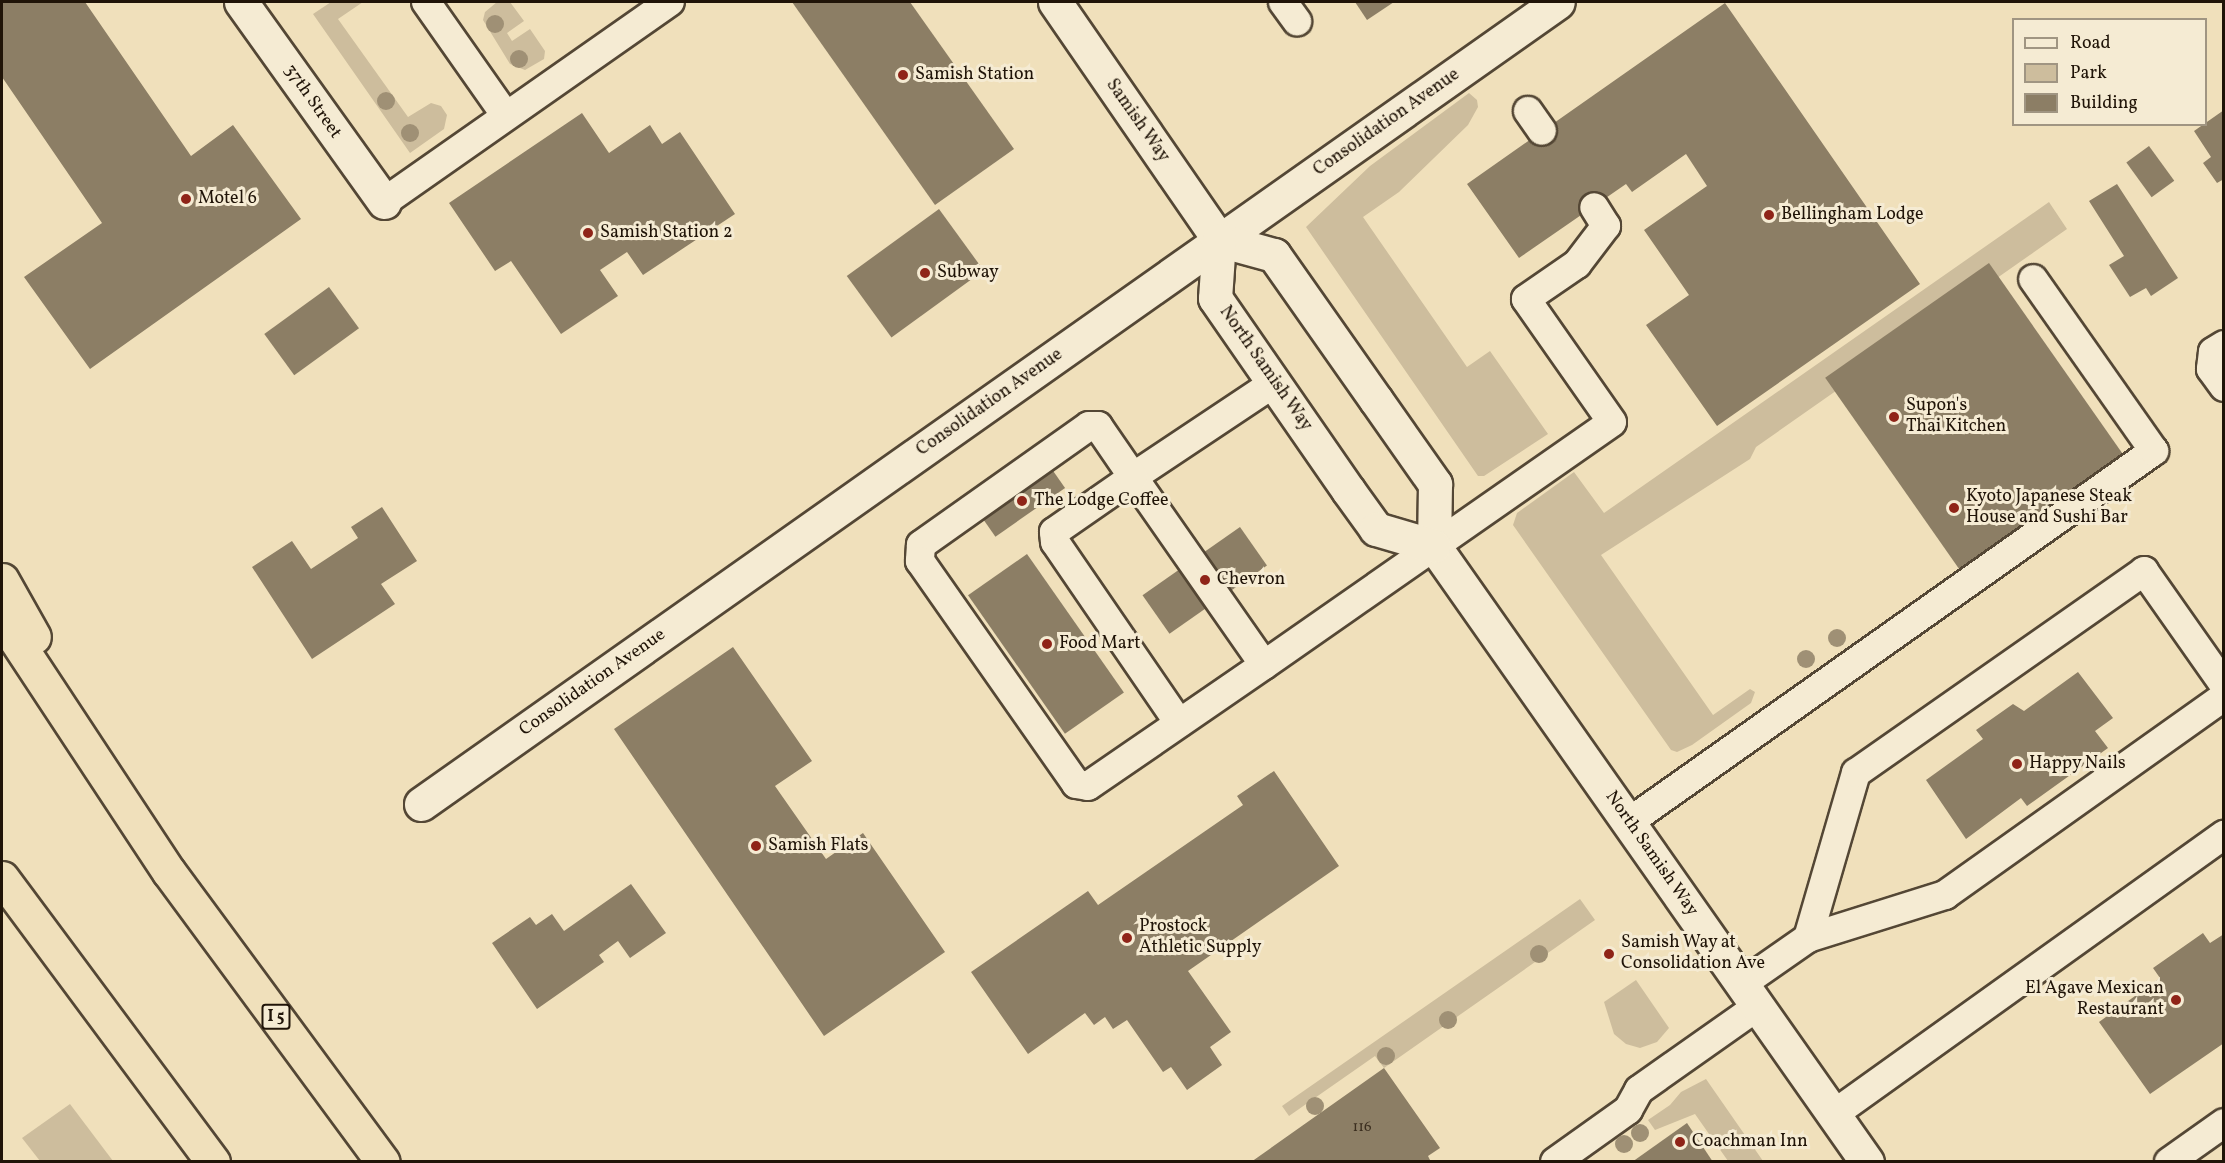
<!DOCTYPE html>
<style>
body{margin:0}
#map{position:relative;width:2225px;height:1163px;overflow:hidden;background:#f0e0bb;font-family:Vollkorn,serif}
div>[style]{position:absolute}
.green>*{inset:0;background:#cdbd9d}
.building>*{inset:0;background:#8c7e65;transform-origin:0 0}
.roads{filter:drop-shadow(2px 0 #544735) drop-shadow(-2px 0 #544735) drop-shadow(0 2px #544735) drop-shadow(0 -2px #544735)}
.lane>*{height:28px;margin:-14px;padding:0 14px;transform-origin:14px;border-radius:14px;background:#f5ebd3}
.street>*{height:33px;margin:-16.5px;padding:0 16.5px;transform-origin:16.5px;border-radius:16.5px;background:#f5ebd3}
.secondary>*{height:33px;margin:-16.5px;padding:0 16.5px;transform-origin:16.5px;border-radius:16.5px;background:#f5ebd3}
.highway>*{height:33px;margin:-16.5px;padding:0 16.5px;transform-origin:16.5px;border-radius:16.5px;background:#f0e0bb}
.trees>*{width:18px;height:18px;margin:-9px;border-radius:50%;background:#9f9075}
.dots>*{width:16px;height:16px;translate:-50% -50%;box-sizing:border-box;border:3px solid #f5ebd3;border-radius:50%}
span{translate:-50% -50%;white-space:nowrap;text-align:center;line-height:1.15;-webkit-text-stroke:6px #f5ebd3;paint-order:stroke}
.number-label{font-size:15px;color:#3b2e1f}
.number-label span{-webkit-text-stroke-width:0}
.shield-label span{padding:2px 4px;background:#f5ebd3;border:2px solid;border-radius:4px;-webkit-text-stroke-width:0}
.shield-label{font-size:16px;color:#201408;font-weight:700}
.poi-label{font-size:18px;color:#201408}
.left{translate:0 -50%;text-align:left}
.right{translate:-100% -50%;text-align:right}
.street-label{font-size:18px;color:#201408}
.frame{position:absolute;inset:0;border:3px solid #201408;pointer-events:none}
.legend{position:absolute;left:2012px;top:18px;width:195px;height:108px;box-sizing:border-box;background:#f5ebd3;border:2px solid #a09582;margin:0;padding:8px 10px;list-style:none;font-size:18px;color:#201408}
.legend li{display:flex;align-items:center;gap:12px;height:30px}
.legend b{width:30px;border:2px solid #a09582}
</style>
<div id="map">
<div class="green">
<div style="clip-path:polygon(331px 2px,363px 2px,338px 19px,408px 117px,431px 103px,441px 106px,447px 115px,444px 129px,410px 153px,313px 14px)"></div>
<div style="clip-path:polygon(497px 2px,510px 2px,524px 21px,507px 33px,512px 41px,530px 29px,545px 51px,544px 59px,525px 70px,510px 64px,483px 20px,485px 12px)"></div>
<div style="clip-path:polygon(1469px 93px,1477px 100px,1478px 107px,1468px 125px,1399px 192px,1363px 217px,1467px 367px,1490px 351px,1548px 434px,1484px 476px,1478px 476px,1306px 227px,1370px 166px)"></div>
<div style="clip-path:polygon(2049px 202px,2067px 229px,1756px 447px,1750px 459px,1601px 555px,1713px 715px,1750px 689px,1755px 692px,1751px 703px,1692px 745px,1677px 752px,1671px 750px,1513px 525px,1517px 513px,1574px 472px,1604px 513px)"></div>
<div style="clip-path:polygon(1580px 899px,1595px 920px,1384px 1068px,1375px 1056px,1289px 1116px,1282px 1106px)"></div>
<div style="clip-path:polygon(1636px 980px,1669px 1028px,1657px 1042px,1640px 1048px,1626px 1044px,1614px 1034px,1604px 1002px)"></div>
<div style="clip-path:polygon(1706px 1079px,1763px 1161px,1728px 1161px,1695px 1114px,1655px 1130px,1648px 1120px,1670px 1105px,1681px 1092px)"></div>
<div style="clip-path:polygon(70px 1104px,113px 1161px,40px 1161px,22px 1138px)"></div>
</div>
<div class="building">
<div style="clip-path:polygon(2px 2px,85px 2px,191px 156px,233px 125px,301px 219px,90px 369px,24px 277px,102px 223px,2px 77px)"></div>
<div style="clip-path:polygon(792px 2px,910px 2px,1014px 149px,935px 205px)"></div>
<div style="clip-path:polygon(1355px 2px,1394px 2px,1367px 20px)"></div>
<div style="clip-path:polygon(1725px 3px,1920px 284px,1717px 426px,1646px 325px,1689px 295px,1644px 230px,1707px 186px,1686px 154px,1632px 192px,1626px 184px,1519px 258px,1467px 184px)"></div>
<div style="clip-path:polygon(2224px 110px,2224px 179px,2217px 183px,2203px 163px,2211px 157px,2194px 131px)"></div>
<div style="clip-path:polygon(582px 113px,609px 153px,650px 125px,662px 144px,680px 132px,735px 214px,643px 275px,627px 252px,600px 270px,618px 296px,561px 334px,511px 261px,495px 271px,449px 203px)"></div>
<div style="left:2149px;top:146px;width:43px;height:28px;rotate:54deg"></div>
<div style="clip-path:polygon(2117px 184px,2178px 278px,2151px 296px,2146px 288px,2130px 297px,2109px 265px,2124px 256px,2089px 201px)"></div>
<div style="left:939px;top:209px;width:76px;height:114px;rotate:54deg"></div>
<div style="left:1989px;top:263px;width:236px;height:200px;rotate:55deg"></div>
<div style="left:329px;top:287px;width:51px;height:80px;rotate:54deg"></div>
<div style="left:1049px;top:465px;width:28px;height:85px;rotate:55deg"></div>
<div style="clip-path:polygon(382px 507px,417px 561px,381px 584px,395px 604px,312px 659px,252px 567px,292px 541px,311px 569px,358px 538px,351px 527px)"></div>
<div style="left:1240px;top:527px;width:47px;height:119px;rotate:55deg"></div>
<div style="left:1027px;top:554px;width:169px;height:72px;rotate:55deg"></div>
<div style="clip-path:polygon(733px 647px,812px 761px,775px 786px,826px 859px,863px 833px,945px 952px,824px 1036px,614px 729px)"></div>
<div style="clip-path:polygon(2078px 672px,2113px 718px,2095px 731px,2108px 748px,2027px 806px,2021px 798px,1966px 839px,1926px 780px,1983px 739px,1976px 730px,2013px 704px,2024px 711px)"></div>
<div style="clip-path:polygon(1274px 771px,1339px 866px,1188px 971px,1231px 1032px,1210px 1047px,1222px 1065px,1187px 1090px,1171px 1067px,1163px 1072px,1127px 1020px,1113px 1029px,1105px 1017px,1094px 1025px,1085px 1013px,1028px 1054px,971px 972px,1088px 891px,1098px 905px,1243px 805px,1237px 796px)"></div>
<div style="clip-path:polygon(631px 884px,666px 933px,630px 958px,618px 941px,599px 955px,604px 962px,537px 1009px,492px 943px,530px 917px,536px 925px,552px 914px,564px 931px)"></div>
<div style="clip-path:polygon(2203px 933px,2210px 943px,2224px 934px,2224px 1043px,2150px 1094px,2099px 1022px,2160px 978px,2153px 968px)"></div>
<div style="clip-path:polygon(1384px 1068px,1440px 1148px,1428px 1156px,1431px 1162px,1251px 1162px)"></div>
<div style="clip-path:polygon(1687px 1123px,1713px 1162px,1632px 1162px)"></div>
</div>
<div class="roads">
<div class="lane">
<div style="left:426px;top:2px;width:139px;rotate:54.9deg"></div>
<div style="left:1283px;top:2px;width:24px;rotate:54deg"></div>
<div style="left:1528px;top:111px;width:24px;rotate:55deg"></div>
<div style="left:384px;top:202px;width:349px;rotate:-35deg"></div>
<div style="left:2224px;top:345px;width:13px;rotate:148deg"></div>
<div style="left:2213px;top:352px;width:17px;rotate:97deg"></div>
<div style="left:2211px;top:369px;width:22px;rotate:54deg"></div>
<div style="left:1274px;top:383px;width:169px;rotate:146.3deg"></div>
<div style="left:1133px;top:477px;width:229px;rotate:55.1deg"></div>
<div style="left:1264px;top:665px;width:424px;rotate:-34.9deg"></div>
<div style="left:1612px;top:422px;width:150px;rotate:-125deg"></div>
<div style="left:1526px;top:299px;width:62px;rotate:-34.5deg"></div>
<div style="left:1577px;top:264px;width:48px;rotate:-52.7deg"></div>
<div style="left:1606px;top:226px;width:22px;rotate:-122deg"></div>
<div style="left:1179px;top:723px;width:219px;rotate:-124.4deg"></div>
<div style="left:1055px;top:542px;width:10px;rotate:-96deg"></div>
<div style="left:1054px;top:532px;width:96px;rotate:-34.8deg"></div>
<div style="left:1133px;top:477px;width:62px;rotate:-124.5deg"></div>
<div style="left:1098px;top:426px;width:9px;rotate:180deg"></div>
<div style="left:1089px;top:426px;width:206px;rotate:144.7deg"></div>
<div style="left:921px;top:545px;width:16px;rotate:94deg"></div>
<div style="left:920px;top:561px;width:272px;rotate:55deg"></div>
<div style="left:1076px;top:784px;width:12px;rotate:9deg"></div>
<div style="left:1088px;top:786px;width:214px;rotate:-34.5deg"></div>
<div style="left:1629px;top:822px;width:643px;rotate:-35.25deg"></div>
<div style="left:2154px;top:451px;width:210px;rotate:-125.1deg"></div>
<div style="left:1808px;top:938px;width:172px;rotate:-73.8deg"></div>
<div style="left:1856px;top:773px;width:352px;rotate:-35deg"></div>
<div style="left:2144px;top:571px;width:139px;rotate:54.9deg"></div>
<div style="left:1742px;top:984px;width:80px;rotate:-34.9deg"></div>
<div style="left:1808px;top:938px;width:144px;rotate:-17.4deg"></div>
<div style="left:1945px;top:895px;width:342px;rotate:-35.4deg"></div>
<div style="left:1834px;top:1114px;width:480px;rotate:-35.6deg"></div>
<div style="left:1555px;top:1162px;width:90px;rotate:-35.5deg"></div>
<div style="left:1628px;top:1110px;width:23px;rotate:-61deg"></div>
<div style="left:1639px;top:1090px;width:146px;rotate:-35.2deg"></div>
<div style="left:2169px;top:1162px;width:67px;rotate:-35.3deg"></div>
</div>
<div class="street">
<div style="left:241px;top:2px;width:246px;rotate:54.4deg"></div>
<div style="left:421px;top:804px;width:1391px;rotate:-35.2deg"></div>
</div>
<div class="secondary">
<div style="left:1055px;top:2px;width:289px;rotate:55.4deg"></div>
<div style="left:1219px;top:240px;width:57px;rotate:15.3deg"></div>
<div style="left:1274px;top:255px;width:177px;rotate:54.9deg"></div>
<div style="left:1376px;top:400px;width:103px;rotate:54.9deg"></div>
<div style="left:1435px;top:484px;width:62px;rotate:90.9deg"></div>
<div style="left:1434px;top:546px;width:753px;rotate:54.9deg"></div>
<div style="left:1219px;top:240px;width:58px;rotate:93.9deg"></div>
<div style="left:1215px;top:298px;width:234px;rotate:55.3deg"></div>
<div style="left:1348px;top:490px;width:48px;rotate:54.3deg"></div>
<div style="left:1376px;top:529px;width:60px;rotate:16.3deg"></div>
</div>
<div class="highway">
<div style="left:2px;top:580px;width:65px;rotate:60.7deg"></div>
<div style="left:2px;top:619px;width:303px;rotate:56.6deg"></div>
<div style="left:169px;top:872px;width:360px;rotate:53.6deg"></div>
<div style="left:2px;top:878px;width:354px;rotate:53.4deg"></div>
</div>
</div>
<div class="trees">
<div style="left:495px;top:24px"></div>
<div style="left:519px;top:59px"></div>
<div style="left:386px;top:101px"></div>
<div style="left:410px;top:133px"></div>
<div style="left:1837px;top:638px"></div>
<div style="left:1806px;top:659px"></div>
<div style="left:1539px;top:954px"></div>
<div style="left:1448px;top:1020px"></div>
<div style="left:1386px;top:1056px"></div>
<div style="left:1315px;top:1106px"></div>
<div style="left:1640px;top:1133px"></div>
<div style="left:1624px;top:1144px"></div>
</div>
<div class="dots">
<div style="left:903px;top:75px;background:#8f2418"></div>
<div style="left:186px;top:199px;background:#8f2418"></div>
<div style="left:1769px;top:215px;background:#8f2418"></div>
<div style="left:588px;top:233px;background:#8f2418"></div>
<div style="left:925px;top:273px;background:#8f2418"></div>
<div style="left:1894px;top:417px;background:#8f2418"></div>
<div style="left:1022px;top:501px;background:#8f2418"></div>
<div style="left:1954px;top:508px;background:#8f2418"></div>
<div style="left:1205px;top:580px;background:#8f2418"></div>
<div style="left:1047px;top:644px;background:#8f2418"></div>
<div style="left:2017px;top:764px;background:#8f2418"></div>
<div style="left:756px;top:846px;background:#8f2418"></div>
<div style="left:1127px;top:938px;background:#8f2418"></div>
<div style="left:1609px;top:954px;background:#8f2418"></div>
<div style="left:2176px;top:1000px;background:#8f2418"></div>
<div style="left:1680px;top:1142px;background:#8f2418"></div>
</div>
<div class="number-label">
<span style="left:1362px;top:1128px">116</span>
</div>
<div class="shield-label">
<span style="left:276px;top:1017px">I 5</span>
</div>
<div class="poi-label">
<span class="left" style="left:915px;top:75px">Samish Station</span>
<span class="left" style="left:198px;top:199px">Motel 6</span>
<span class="left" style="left:1781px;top:215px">Bellingham Lodge</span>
<span class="left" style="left:600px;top:233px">Samish Station 2</span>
<span class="left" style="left:937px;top:273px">Subway</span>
<span class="left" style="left:1906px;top:417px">Supon's<br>Thai Kitchen</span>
<span class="left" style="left:1966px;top:508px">Kyoto Japanese Steak<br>House and Sushi Bar</span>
<span class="left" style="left:1034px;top:501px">The Lodge Coffee</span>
<span class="left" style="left:1217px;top:580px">Chevron</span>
<span class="left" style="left:1059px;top:644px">Food Mart</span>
<span class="left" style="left:2029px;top:764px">Happy Nails</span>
<span class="left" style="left:768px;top:846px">Samish Flats</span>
<span class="left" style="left:1139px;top:938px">Prostock<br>Athletic Supply</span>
<span class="left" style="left:1621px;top:954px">Samish Way at<br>Consolidation Ave</span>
<span class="right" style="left:2164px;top:1000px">El Agave Mexican<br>Restaurant</span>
<span class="left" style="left:1692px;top:1142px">Coachman Inn</span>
</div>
<div class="street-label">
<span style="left:312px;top:102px;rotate:55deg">37th Street</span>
<span style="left:1137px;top:121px;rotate:55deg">Samish Way</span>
<span style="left:1387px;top:123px;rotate:-35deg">Consolidation Avenue</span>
<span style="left:1265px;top:369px;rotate:55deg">North Samish Way</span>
<span style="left:990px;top:403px;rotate:-35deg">Consolidation Avenue</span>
<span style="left:593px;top:683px;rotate:-35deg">Consolidation Avenue</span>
<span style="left:1651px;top:854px;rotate:55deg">North Samish Way</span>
</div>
<div class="frame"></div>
<ul class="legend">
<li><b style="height:8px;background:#f5ebd3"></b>Road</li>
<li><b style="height:16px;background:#cdbd9d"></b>Park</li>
<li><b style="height:16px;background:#8c7e65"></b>Building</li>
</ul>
</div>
